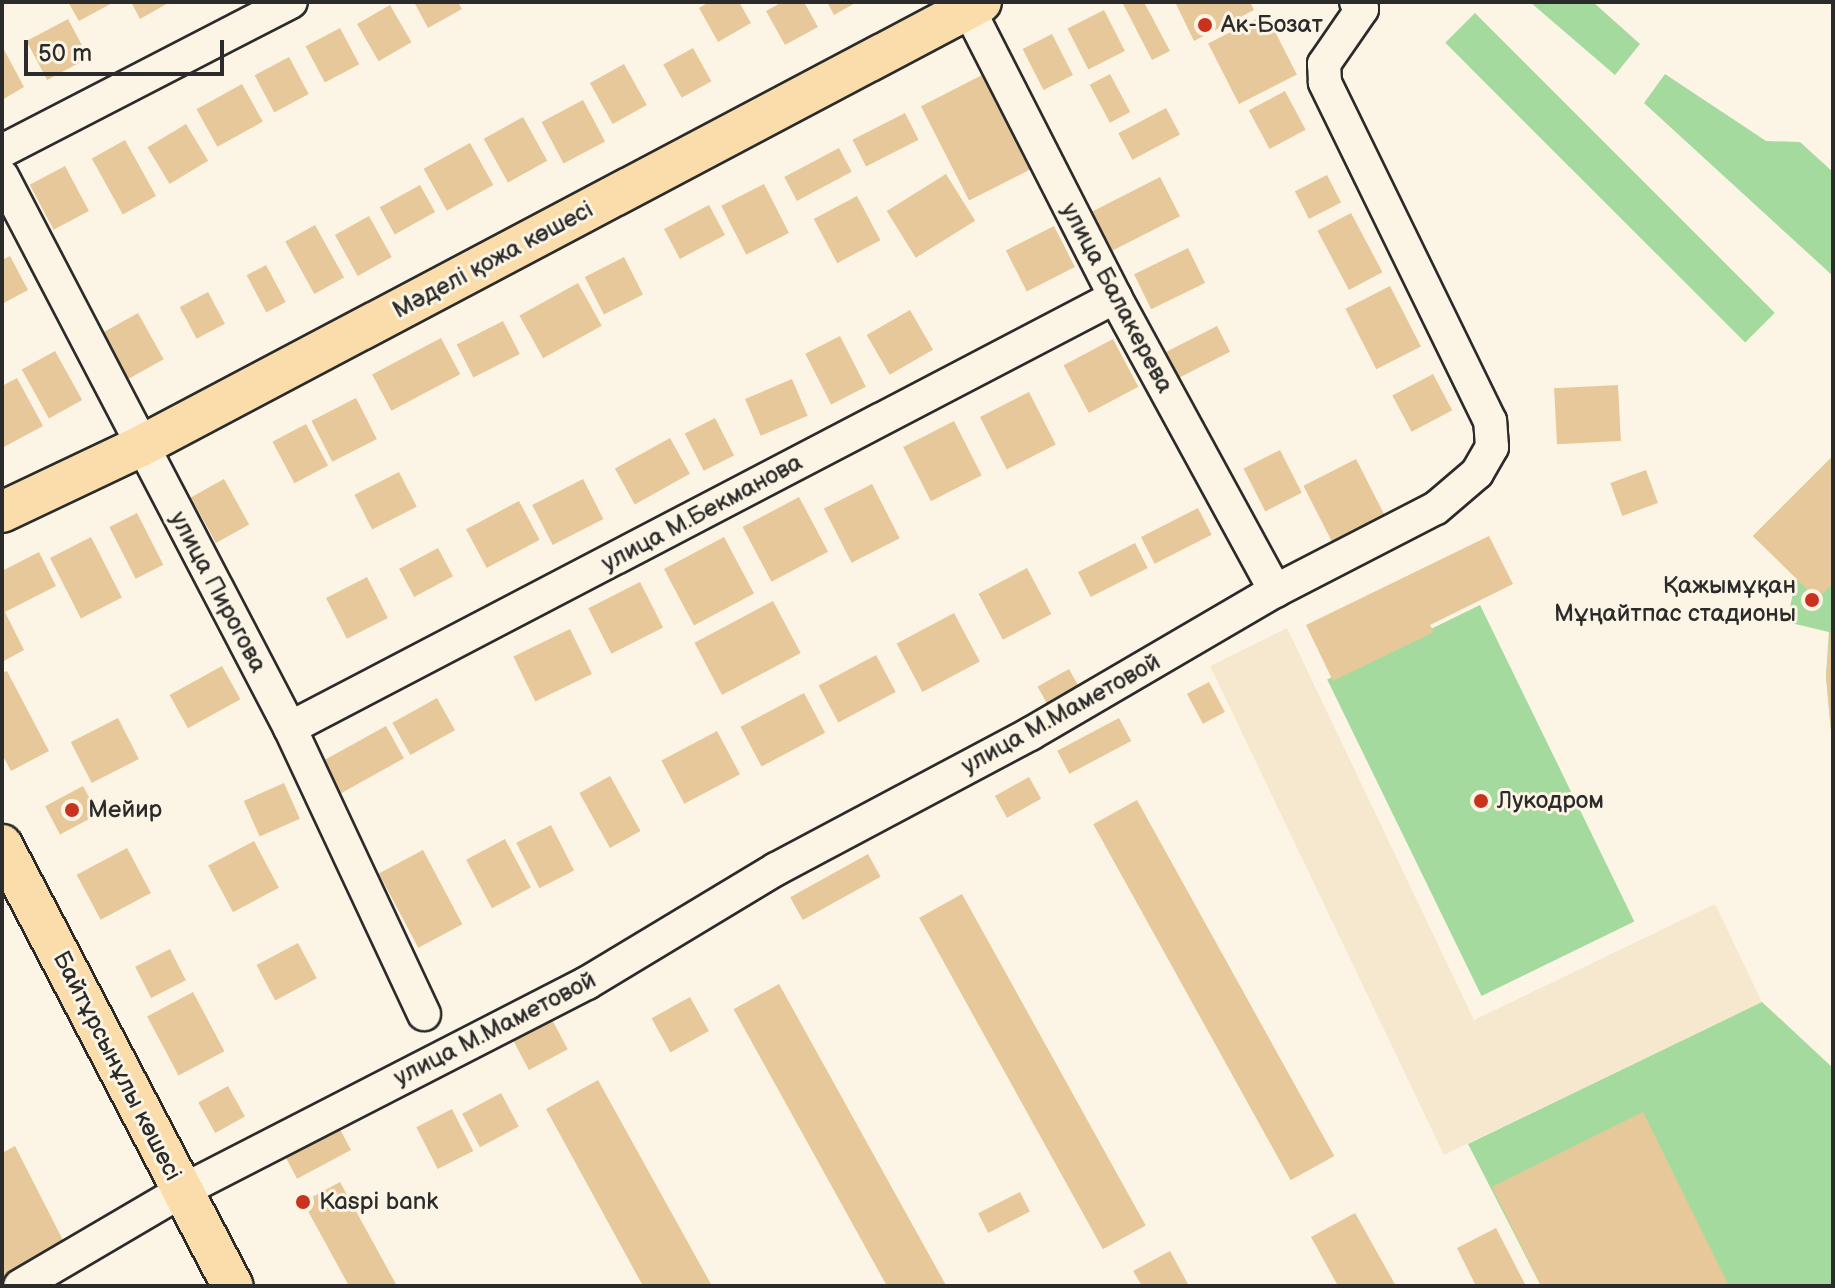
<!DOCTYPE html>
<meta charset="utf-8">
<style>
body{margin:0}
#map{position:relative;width:1835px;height:1288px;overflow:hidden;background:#fcf5e5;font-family:"Balsamiq Sans",sans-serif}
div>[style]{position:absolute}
.built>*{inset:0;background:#f6e8ce}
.green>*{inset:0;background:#a4da9d;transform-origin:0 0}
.building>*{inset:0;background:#e7c89a;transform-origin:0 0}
.roads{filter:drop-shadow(2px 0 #2b2b2b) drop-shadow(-2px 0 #2b2b2b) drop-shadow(0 2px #2b2b2b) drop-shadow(0 -2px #2b2b2b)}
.minor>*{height:32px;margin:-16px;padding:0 16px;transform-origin:16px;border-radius:16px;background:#fcf5e5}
.major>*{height:40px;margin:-20px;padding:0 20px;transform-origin:20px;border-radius:20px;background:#faddab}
.dots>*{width:22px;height:22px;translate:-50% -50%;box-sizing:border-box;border:4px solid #fcf5e5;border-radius:50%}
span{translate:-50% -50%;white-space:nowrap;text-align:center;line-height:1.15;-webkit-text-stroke:6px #fcf5e5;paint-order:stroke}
.poi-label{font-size:24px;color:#2b2b2b}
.left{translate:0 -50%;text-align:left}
.right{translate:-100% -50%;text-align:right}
.street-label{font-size:24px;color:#2b2b2b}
.frame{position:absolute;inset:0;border:4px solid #2b2b2b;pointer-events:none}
.scale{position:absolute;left:24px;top:40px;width:200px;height:36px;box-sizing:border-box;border:4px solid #2b2b2b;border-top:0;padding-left:10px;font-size:24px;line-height:28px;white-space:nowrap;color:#2b2b2b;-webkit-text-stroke:6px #fcf5e5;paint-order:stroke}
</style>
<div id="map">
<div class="built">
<div style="clip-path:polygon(1287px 628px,1474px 1020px,1715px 904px,1762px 1002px,1444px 1155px,1210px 666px)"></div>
</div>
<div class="green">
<div style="clip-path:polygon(1530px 2px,1593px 2px,1640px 44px,1615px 75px)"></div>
<div style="left:1475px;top:13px;width:424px;height:42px;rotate:45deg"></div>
<div style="clip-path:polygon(1665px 74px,1766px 141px,1800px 142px,1833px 172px,1833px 276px,1644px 103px)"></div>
<div style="clip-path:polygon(1833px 456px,1833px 751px,1826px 676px,1829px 632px,1787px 622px,1796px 578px,1753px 536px)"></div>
<div style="left:1480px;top:605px;width:352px;height:170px;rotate:64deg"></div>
<div style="clip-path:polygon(1762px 1002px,1833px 1068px,1833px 1286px,1541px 1286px,1468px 1144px)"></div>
</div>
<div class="building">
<div style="clip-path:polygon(68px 2px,114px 2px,79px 21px)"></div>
<div style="clip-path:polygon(131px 2px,170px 2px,140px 19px)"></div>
<div style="clip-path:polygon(414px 2px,458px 2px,462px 9px,428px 28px)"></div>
<div style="clip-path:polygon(709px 2px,739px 2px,751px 23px,718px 42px,699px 8px)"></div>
<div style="clip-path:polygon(782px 2px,804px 2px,818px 27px,785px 45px,766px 11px)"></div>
<div style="clip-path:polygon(827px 2px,857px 2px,834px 15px)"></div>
<div style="clip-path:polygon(1122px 2px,1144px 2px,1170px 51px,1152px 60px)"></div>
<div style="clip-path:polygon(1175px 2px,1250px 2px,1254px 10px,1194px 41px)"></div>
<div style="left:390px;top:5px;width:43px;height:38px;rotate:60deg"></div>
<div style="left:1104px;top:10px;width:46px;height:41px;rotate:63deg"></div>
<div style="left:1266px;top:14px;width:68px;height:65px;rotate:63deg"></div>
<div style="left:68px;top:19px;width:44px;height:47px;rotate:62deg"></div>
<div style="left:340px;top:28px;width:41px;height:39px;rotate:62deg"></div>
<div style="left:1052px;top:34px;width:46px;height:33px;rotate:63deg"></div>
<div style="clip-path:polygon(2px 46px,24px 87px,2px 100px)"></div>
<div style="left:693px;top:48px;width:38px;height:34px;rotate:61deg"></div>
<div style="left:289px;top:57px;width:42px;height:39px;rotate:62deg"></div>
<div style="left:624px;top:64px;width:47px;height:39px;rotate:61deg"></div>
<div style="left:986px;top:73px;width:106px;height:73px;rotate:63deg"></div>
<div style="left:1110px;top:74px;width:43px;height:23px;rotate:62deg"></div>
<div style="left:242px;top:84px;width:43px;height:52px;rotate:61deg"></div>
<div style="left:1285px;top:91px;width:44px;height:41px;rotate:62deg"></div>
<div style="left:583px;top:100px;width:47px;height:47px;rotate:62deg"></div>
<div style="left:1166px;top:108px;width:30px;height:54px;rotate:62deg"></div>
<div style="left:905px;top:113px;width:30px;height:59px;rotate:63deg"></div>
<div style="left:523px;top:117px;width:50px;height:45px;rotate:61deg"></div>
<div style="left:186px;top:124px;width:43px;height:45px;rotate:59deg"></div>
<div style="left:125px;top:140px;width:64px;height:38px;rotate:61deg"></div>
<div style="left:470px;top:143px;width:48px;height:53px;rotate:61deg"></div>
<div style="left:839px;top:148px;width:27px;height:62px;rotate:62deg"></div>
<div style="left:65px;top:166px;width:51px;height:40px;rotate:62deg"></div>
<div style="left:946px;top:174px;width:55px;height:70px;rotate:58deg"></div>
<div style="left:1327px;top:175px;width:31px;height:36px;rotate:63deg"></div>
<div style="left:1160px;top:177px;width:44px;height:76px;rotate:63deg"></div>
<div style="left:764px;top:184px;width:55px;height:48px;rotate:63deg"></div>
<div style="left:420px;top:185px;width:31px;height:46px;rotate:61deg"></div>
<div style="left:857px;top:196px;width:50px;height:49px;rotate:62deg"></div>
<div style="left:709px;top:205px;width:34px;height:51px;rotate:62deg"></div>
<div style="left:1351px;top:213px;width:67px;height:38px;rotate:62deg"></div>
<div style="left:369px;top:216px;width:47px;height:39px;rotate:61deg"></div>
<div style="left:315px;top:225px;width:60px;height:34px;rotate:61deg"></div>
<div style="left:1054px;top:226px;width:46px;height:54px;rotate:63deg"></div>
<div style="left:1188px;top:248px;width:39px;height:60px;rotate:64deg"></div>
<div style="clip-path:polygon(10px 256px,28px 290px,2px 304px,2px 260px)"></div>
<div style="left:624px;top:257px;width:42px;height:44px;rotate:63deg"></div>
<div style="left:266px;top:265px;width:42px;height:22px;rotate:62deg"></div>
<div style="left:578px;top:283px;width:49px;height:67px;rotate:61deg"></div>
<div style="left:1390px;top:286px;width:68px;height:50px;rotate:63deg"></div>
<div style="left:208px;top:292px;width:36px;height:32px;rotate:62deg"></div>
<div style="left:910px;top:310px;width:46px;height:50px;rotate:60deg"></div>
<div style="left:138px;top:313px;width:53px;height:41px;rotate:61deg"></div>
<div style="left:503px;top:321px;width:37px;height:52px;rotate:63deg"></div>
<div style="left:1217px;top:326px;width:29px;height:59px;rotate:63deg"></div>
<div style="left:840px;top:336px;width:57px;height:39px;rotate:63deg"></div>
<div style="left:441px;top:338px;width:41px;height:78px;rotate:62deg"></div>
<div style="left:1113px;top:339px;width:54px;height:56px;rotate:62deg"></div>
<div style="left:55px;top:351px;width:56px;height:38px;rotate:61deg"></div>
<div style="left:1433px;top:374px;width:41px;height:46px;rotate:62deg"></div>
<div style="clip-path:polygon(17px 378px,43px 426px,2px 448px,2px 386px)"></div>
<div style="left:792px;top:379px;width:40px;height:51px;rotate:67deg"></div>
<div style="left:1618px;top:385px;width:56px;height:64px;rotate:87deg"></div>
<div style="left:1029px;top:392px;width:59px;height:55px;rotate:63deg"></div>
<div style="left:356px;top:398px;width:46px;height:50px;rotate:63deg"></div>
<div style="left:715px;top:418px;width:42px;height:34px;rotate:63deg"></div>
<div style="left:954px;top:421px;width:61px;height:57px;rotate:63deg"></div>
<div style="left:306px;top:424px;width:47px;height:38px;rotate:62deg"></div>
<div style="left:670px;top:438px;width:41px;height:63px;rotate:61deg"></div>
<div style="left:1280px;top:450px;width:48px;height:41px;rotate:63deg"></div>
<div style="clip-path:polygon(1833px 456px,1833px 584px,1817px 599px,1753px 536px)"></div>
<div style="left:1356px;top:459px;width:68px;height:59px;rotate:63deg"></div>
<div style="left:1646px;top:470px;width:35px;height:38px;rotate:70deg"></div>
<div style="left:399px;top:472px;width:39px;height:50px;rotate:63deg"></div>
<div style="left:224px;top:479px;width:52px;height:38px;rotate:61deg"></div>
<div style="left:583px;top:479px;width:45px;height:57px;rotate:63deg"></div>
<div style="left:872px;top:484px;width:61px;height:54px;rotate:63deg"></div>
<div style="left:799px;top:497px;width:62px;height:64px;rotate:62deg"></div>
<div style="left:519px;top:501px;width:44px;height:60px;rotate:62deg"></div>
<div style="left:1198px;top:508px;width:30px;height:64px;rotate:63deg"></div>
<div style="left:137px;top:513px;width:58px;height:31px;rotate:63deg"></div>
<div style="clip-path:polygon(1489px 536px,1513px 584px,1430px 625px,1434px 632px,1333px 681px,1306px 625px)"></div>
<div style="left:91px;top:537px;width:68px;height:46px;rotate:63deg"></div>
<div style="left:724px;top:537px;width:64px;height:68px;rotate:62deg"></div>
<div style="left:1135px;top:543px;width:28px;height:64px;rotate:63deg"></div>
<div style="left:438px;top:548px;width:32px;height:44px;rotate:62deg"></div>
<div style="clip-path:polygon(39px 552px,56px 586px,5px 612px,24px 650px,2px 662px,2px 571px)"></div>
<div style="left:1027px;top:568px;width:52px;height:55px;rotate:62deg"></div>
<div style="left:367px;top:577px;width:46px;height:46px;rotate:63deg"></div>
<div style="left:640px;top:582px;width:51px;height:58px;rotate:63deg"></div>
<div style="left:773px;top:601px;width:59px;height:89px;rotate:62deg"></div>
<div style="left:954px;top:613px;width:55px;height:65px;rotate:62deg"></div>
<div style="left:570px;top:629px;width:50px;height:63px;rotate:64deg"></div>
<div style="clip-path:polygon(1830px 632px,1833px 633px,1831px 732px,1826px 676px)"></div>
<div style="left:876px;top:655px;width:42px;height:65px;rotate:62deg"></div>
<div style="left:222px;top:666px;width:38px;height:60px;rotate:61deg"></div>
<div style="left:1069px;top:669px;width:26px;height:36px;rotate:61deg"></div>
<div style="clip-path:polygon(7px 671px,49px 751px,11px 771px,2px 754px,2px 673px)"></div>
<div style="left:1209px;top:682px;width:34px;height:25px;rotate:62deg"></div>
<div style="left:804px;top:693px;width:45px;height:72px;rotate:62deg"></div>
<div style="left:437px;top:698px;width:37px;height:51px;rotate:61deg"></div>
<div style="left:118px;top:718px;width:46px;height:53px;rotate:63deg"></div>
<div style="left:1119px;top:718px;width:26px;height:70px;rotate:62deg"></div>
<div style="left:386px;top:726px;width:37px;height:75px;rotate:61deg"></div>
<div style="left:717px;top:731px;width:49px;height:63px;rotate:62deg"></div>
<div style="left:610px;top:776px;width:63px;height:35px;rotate:61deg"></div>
<div style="left:1029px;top:777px;width:25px;height:39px;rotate:61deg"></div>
<div style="left:284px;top:783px;width:39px;height:44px;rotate:66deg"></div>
<div style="left:83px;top:786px;width:32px;height:43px;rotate:62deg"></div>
<div style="left:1137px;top:800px;width:407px;height:50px;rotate:61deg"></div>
<div style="left:551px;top:825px;width:51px;height:39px;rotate:63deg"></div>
<div style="left:505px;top:839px;width:55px;height:44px;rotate:62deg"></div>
<div style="left:254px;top:841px;width:53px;height:52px;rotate:62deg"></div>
<div style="left:127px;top:848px;width:51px;height:57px;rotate:62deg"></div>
<div style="left:423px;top:850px;width:84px;height:50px;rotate:62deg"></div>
<div style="left:868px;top:854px;width:26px;height:89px;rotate:61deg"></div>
<div style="left:962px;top:894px;width:379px;height:49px;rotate:61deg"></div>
<div style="left:298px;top:943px;width:40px;height:47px;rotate:62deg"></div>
<div style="left:170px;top:949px;width:35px;height:39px;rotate:63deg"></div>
<div style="left:779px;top:984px;width:344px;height:52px;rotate:61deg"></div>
<div style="left:193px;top:992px;width:67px;height:52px;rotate:62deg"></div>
<div style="left:690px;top:997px;width:39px;height:44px;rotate:61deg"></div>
<div style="left:549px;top:1014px;width:40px;height:44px;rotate:62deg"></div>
<div style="clip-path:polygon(598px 1080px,712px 1286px,643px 1286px,546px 1109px)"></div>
<div style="left:228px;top:1086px;width:35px;height:34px;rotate:61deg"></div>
<div style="left:501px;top:1093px;width:38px;height:44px;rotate:62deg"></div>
<div style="left:452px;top:1109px;width:47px;height:40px;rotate:63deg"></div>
<div style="clip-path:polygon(1643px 1112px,1729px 1286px,1541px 1286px,1492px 1187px)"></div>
<div style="left:335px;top:1120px;width:34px;height:61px;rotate:62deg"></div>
<div style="clip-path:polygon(15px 1146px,68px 1250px,2px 1285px,2px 1153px)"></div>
<div style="clip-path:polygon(340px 1182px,397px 1286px,349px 1286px,303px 1202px)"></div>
<div style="left:1020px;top:1192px;width:22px;height:47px;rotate:63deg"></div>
<div style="clip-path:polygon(1355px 1213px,1396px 1286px,1338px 1286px,1311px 1237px)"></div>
<div style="clip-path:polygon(1496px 1228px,1526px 1286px,1476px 1286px,1457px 1248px)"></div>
<div style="clip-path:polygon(1170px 1251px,1188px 1284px,1142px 1286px,1133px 1271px)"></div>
</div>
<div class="roads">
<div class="minor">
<div style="left:965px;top:2px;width:331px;rotate:63deg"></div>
<div style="left:1115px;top:297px;width:335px;rotate:61.4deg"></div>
<div style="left:2px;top:151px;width:325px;rotate:-27.3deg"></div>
<div style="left:2px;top:176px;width:623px;rotate:62.45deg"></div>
<div style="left:290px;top:728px;width:316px;rotate:64.9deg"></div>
<div style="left:290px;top:728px;width:931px;rotate:-27.58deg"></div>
<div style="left:20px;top:1286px;width:188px;rotate:-30.4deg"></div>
<div style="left:182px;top:1191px;width:455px;rotate:-27.2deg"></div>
<div style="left:587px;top:983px;width:221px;rotate:-31.1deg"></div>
<div style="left:776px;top:869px;width:288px;rotate:-28deg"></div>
<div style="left:1030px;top:734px;width:284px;rotate:-30.3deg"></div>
<div style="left:1275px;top:591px;width:181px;rotate:-27.3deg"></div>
<div style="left:1436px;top:508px;width:54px;rotate:-40.5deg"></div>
<div style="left:1477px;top:473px;width:30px;rotate:-60deg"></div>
<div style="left:1492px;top:447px;width:26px;rotate:-94deg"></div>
<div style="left:1490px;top:421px;width:377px;rotate:-116deg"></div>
<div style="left:1325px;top:82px;width:18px;rotate:-93deg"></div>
<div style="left:1324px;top:64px;width:67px;rotate:-55.4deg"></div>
<div style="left:1362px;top:9px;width:9px;rotate:-131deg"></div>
</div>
<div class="major">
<div style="left:2px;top:512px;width:154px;rotate:-25.4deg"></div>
<div style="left:141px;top:446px;width:950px;rotate:-27.86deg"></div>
<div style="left:2px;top:845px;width:498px;rotate:62.4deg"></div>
</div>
</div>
<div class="dots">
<div style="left:1205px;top:25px;background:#c8321e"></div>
<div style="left:1812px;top:600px;background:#c8321e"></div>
<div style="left:1481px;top:801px;background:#c8321e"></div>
<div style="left:72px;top:810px;background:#c8321e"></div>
<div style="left:303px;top:1202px;background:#c8321e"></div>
</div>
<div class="poi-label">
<span class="left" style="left:1221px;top:25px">Ак-Бозат</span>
<span class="right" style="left:1796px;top:600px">Қажымұқан<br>Мұңайтпас стадионы</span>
<span class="left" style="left:1497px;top:801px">Лукодром</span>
<span class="left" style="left:88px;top:810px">Мейир</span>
<span class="left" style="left:319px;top:1202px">Kaspi bank</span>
</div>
<div class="street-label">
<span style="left:493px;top:260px;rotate:-28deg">Мәделі қожа көшесі</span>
<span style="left:1117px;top:298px;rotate:62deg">улица Балакерева</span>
<span style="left:702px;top:513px;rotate:-28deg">улица М.Бекманова</span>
<span style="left:218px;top:592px;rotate:62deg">улица Пирогова</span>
<span style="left:1061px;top:714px;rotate:-29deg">улица М.Маметовой</span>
<span style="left:495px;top:1029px;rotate:-27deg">улица М.Маметовой</span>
<span style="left:117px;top:1066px;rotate:63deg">Байтұрсынұлы көшесі</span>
</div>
<div class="frame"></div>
<div class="scale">50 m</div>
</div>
